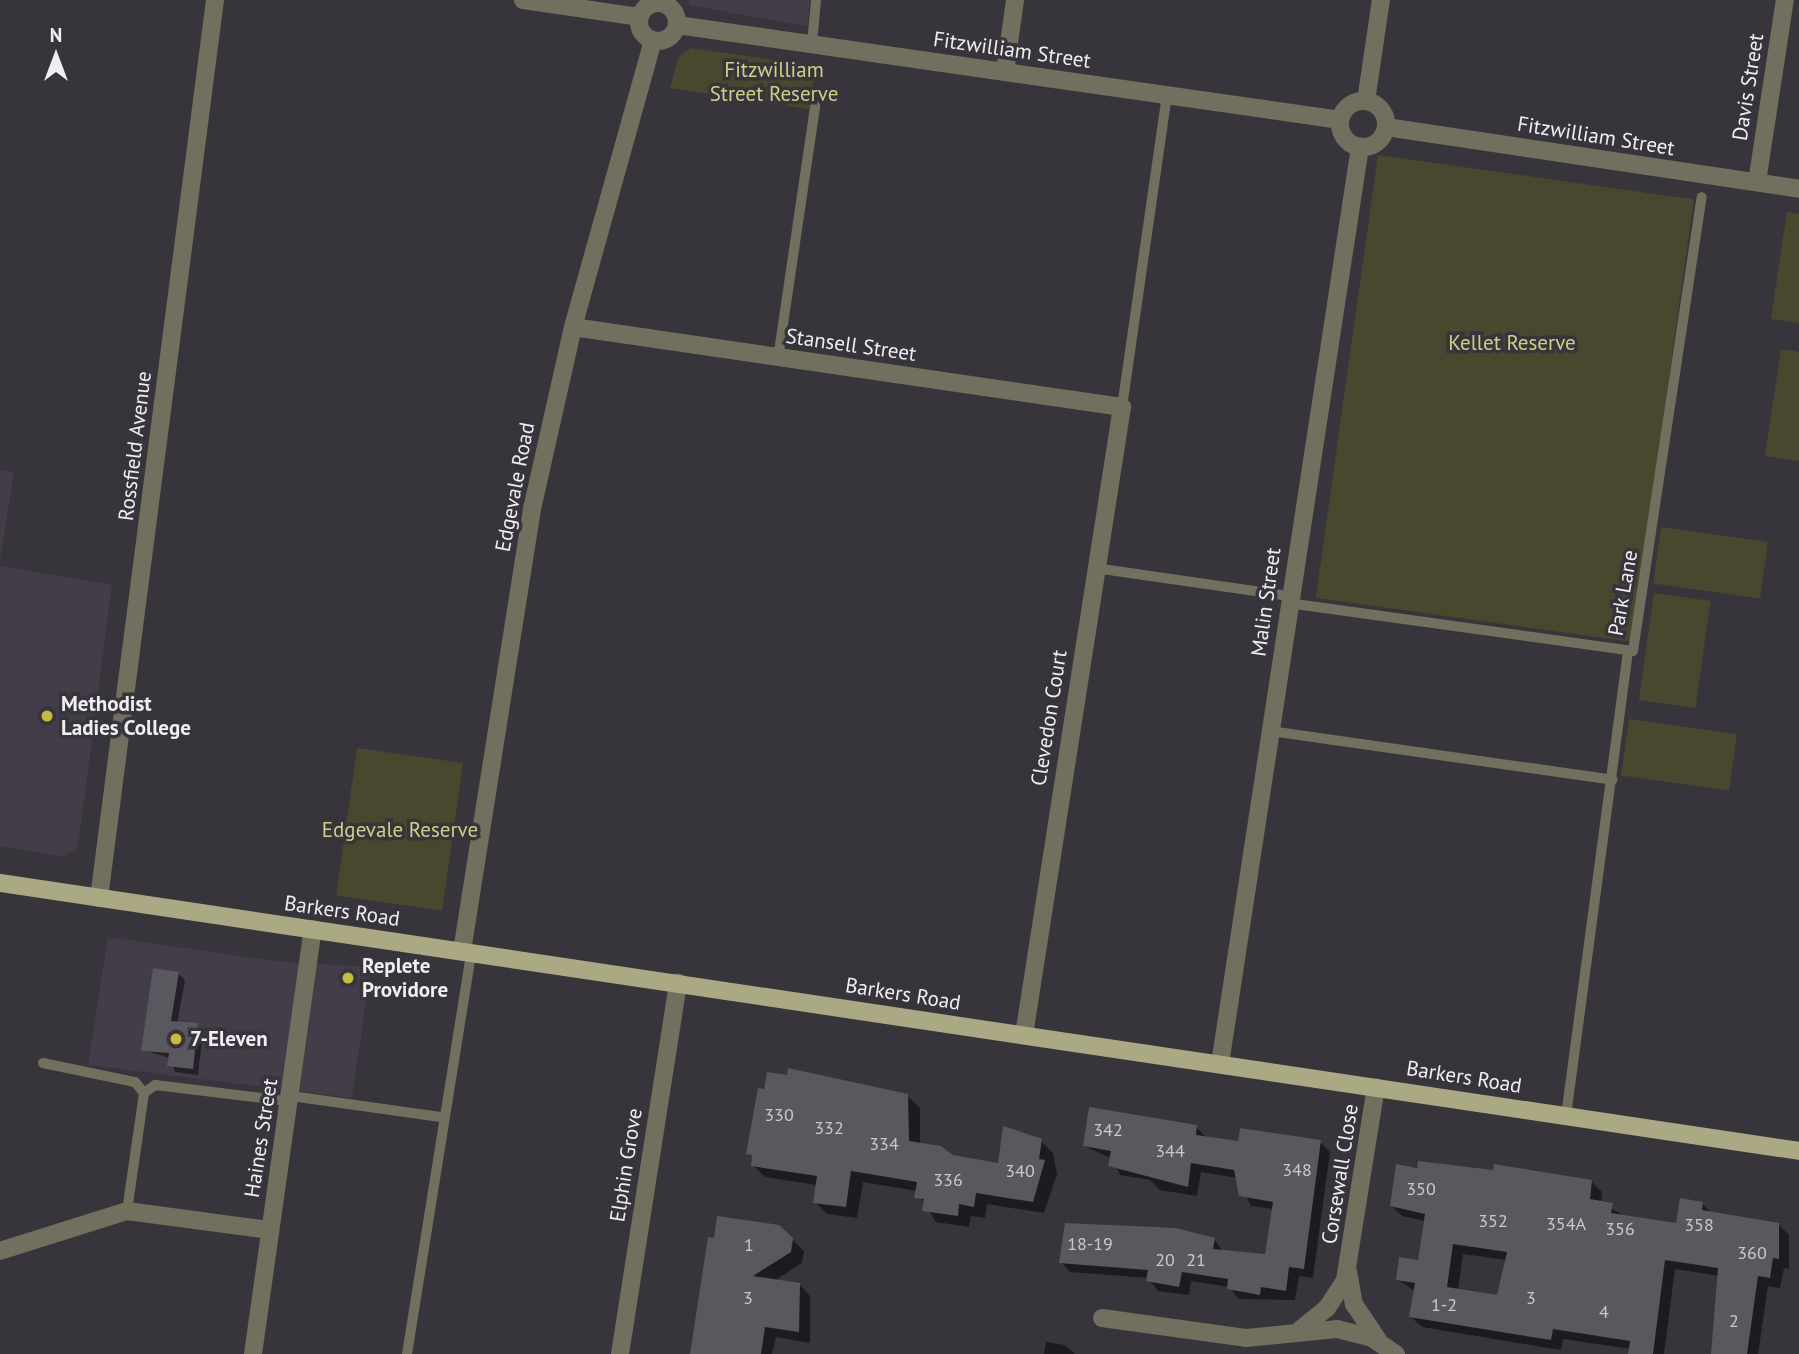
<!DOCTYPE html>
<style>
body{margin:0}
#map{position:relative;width:1799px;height:1354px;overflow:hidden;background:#37343b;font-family:"PT Sans",sans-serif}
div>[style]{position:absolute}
.built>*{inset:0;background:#423d48}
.green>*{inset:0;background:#49482f;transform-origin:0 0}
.shadow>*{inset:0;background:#0007}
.building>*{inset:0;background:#5a585f}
.lane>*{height:10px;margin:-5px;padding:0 5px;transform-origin:5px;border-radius:5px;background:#71705e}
.street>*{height:18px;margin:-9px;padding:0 9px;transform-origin:9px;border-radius:9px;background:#71705e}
.street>.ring{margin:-9px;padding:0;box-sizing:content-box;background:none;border:18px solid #71705e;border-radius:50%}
.primary>*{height:18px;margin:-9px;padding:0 9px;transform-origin:9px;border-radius:9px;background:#aba983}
.dots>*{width:19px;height:19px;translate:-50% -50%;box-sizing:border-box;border:4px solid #37343b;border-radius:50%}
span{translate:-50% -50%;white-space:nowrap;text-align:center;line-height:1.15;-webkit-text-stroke:7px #37343b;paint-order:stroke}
.number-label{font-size:18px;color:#cac8ce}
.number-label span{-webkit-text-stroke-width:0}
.street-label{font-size:21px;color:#f0eef3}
.park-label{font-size:21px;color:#d1ce87}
.poi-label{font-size:21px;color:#f0eef3;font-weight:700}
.left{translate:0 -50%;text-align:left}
.north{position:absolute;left:21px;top:21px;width:70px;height:70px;-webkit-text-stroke:5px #37343b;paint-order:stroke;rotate:0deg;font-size:19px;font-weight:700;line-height:28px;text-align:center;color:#f0eef3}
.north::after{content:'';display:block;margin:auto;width:24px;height:32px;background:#f0eef3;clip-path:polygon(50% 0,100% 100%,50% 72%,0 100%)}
</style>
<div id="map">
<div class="built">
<div style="clip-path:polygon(690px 0,810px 0,807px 26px,688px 5px)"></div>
<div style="clip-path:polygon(0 470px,14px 472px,0 561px)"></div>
<div style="clip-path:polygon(0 566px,112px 585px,78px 847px,64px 857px,0 846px)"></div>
<div style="clip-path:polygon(108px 937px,276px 961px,371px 967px,352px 1098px,88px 1065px)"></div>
</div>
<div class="green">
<div style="clip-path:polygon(691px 48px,816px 66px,809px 109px,670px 88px,679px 56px)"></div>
<div style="left:1378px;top:155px;width:319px;height:447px;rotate:8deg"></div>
<div style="clip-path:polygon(1787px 212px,1799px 214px,1799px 323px,1771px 319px)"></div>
<div style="clip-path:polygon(1781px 349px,1799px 352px,1799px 461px,1765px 456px)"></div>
<div style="left:1661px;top:527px;width:108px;height:57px;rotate:8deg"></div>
<div style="left:1654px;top:593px;width:57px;height:108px;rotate:8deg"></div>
<div style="left:1629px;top:719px;width:109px;height:57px;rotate:8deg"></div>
<div style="left:357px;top:748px;width:107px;height:149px;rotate:8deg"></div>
</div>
<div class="shadow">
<div style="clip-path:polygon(178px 973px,185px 980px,177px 1024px,203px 1031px,198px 1075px,175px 1072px,170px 1058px,143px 1050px)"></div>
<div style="clip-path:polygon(789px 1070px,907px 1096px,920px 1108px,920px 1145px,952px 1157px,999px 1165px,1041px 1141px,1053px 1153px,1057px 1174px,1044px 1213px,987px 1204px,985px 1218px,971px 1216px,969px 1227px,936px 1222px,917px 1191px,863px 1182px,857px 1218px,827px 1214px,815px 1202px,817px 1185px,765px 1177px,753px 1165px,752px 1124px,768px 1074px,788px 1077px)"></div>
<div style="clip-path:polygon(1196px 1127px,1206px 1137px,1240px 1143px,1320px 1142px,1330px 1152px,1313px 1278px,1299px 1276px,1295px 1300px,1239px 1299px,1229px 1287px,1191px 1281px,1189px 1295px,1158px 1291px,1148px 1278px,1070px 1272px,1061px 1262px,1214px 1239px,1223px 1252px,1267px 1256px,1274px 1209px,1251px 1206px,1237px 1178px,1201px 1172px,1197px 1196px,1160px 1190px,1150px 1180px,1120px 1175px,1111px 1158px,1084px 1146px)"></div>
<div style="clip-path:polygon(evenodd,1397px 1166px,1592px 1182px,1602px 1192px,1601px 1203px,1623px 1215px,1677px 1225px,1702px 1204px,1712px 1213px,1778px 1224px,1789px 1235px,1789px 1269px,1784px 1268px,1780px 1288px,1768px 1286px,1758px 1354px,1713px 1354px,1719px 1276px,1675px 1269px,1664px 1354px,1630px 1354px,1631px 1349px,1563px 1339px,1561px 1350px,1422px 1327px,1411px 1317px,1415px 1291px,1397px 1279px,1420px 1262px,1425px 1221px,1402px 1216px,1391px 1205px,1397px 1166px,1463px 1254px,1507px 1260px,1499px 1297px,1458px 1291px,1463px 1254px)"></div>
<div style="clip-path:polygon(779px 1227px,804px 1251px,802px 1263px,774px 1281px,799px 1284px,810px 1296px,810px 1343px,776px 1337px,772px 1354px,692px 1354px)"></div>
<div style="clip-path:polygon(1046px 1342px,1065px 1345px,1075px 1354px,1044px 1354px)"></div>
</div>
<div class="building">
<div style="clip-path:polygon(153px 968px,179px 972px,171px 1021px,198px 1023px,193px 1069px,167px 1066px,169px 1053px,141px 1051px)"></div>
<div style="clip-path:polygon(788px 1068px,908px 1094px,909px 1141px,941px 1146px,953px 1155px,998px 1163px,1003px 1126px,1042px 1139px,1039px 1159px,1045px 1160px,1033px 1202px,976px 1193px,974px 1207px,959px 1204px,958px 1216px,922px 1211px,924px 1199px,914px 1198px,917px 1182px,851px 1171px,846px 1207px,813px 1203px,817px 1176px,751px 1166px,752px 1155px,746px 1154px,758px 1088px,764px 1089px,767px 1072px,787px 1075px)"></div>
<div style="clip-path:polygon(1089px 1107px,1197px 1125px,1196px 1135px,1238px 1141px,1240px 1128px,1321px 1140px,1304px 1269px,1289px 1267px,1286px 1291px,1261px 1287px,1260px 1295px,1227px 1289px,1228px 1279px,1182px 1272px,1179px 1287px,1146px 1281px,1148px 1270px,1059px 1263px,1065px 1223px,1176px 1228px,1215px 1238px,1213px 1249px,1265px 1254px,1273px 1202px,1239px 1196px,1234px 1170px,1191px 1163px,1188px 1187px,1108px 1166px,1111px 1151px,1083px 1146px)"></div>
<div style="clip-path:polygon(evenodd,1418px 1161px,1493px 1170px,1494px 1164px,1592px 1180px,1590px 1199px,1613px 1203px,1611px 1213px,1676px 1223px,1680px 1198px,1703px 1202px,1702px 1210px,1779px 1223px,1779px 1259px,1773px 1258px,1770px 1278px,1758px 1276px,1747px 1354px,1711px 1354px,1718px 1268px,1665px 1260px,1653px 1354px,1628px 1354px,1630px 1341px,1553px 1329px,1551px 1340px,1409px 1317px,1415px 1283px,1396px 1280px,1399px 1257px,1418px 1260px,1425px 1214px,1390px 1206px,1396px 1164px,1417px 1168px,1418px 1161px,1453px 1244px,1507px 1252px,1497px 1295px,1447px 1287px,1453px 1244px)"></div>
<div style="clip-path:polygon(717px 1216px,779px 1225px,793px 1238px,791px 1252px,753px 1276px,800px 1283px,799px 1332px,765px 1327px,761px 1354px,690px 1354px,708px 1237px,714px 1238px)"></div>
</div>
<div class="lane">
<div style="left:812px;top:44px;width:44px;rotate:-84.8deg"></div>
<div style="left:778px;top:358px;width:255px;rotate:-81.6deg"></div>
<div style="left:1122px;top:407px;width:315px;rotate:-81.8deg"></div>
<div style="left:1095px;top:568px;width:196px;rotate:8.2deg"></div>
<div style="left:1288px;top:603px;width:348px;rotate:7.9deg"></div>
<div style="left:1633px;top:651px;width:459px;rotate:-81.4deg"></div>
<div style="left:1270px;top:731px;width:346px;rotate:8.1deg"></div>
<div style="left:43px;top:1063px;width:94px;rotate:11.7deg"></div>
<div style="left:135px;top:1082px;width:14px;rotate:51deg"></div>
<div style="left:291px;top:1096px;width:151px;rotate:8deg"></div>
<div style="left:1566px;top:1116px;width:468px;rotate:-82.4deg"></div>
<div style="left:127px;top:1211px;width:119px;rotate:-81.8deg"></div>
<div style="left:144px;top:1093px;width:14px;rotate:-36deg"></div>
<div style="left:155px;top:1085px;width:134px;rotate:6.9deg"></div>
<div style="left:407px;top:1354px;width:406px;rotate:-80.9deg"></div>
</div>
<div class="street">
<div style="left:523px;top:0;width:117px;rotate:8.3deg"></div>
<div class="ring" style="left:639px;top:3px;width:20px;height:20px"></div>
<div style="left:677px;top:25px;width:670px;rotate:8.15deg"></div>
<div style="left:1005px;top:72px;width:73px;rotate:-82.1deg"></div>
<div style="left:1366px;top:101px;width:102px;rotate:-81.6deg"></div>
<div class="ring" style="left:1340px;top:101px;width:28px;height:28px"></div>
<div style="left:1386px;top:127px;width:418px;rotate:8.5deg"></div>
<div style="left:1757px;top:182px;width:184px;rotate:-81.3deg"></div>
<div style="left:573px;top:327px;width:555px;rotate:8.29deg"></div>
<div style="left:1122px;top:407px;width:636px;rotate:98.87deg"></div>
<div style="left:99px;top:898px;width:905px;rotate:-82.64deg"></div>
<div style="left:462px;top:951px;width:448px;rotate:-81deg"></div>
<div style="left:532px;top:509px;width:187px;rotate:-77.3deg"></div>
<div style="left:573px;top:327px;width:297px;rotate:-74.4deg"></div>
<div style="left:1220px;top:1064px;width:928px;rotate:-81.32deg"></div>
<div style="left:0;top:1251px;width:133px;rotate:-17.5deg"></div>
<div style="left:127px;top:1211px;width:143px;rotate:7.6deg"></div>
<div style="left:1348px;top:1271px;width:34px;rotate:80deg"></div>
<div style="left:1354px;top:1304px;width:43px;rotate:56.3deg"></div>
<div style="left:1102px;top:1318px;width:145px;rotate:7.9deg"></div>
<div style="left:1246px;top:1338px;width:91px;rotate:-5.6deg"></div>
<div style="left:1337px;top:1329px;width:36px;rotate:14deg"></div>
<div style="left:1372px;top:1338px;width:29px;rotate:34deg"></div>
<div style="left:1301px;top:1329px;width:33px;rotate:-39deg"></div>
<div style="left:1327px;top:1308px;width:33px;rotate:-57deg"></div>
<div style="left:1345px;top:1280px;width:195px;rotate:-80.9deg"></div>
<div style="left:253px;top:1354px;width:429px;rotate:-82deg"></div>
<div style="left:620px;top:1354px;width:376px;rotate:-81.1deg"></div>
</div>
<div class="primary">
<div style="left:0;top:883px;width:1819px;rotate:8.47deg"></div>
</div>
<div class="dots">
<div style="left:47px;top:716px;background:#c4bc3d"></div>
<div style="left:348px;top:978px;background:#c4bc3d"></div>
<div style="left:176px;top:1039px;background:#c4bc3d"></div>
</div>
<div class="number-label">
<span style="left:779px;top:1115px">330</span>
<span style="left:829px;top:1128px">332</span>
<span style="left:1108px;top:1130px">342</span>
<span style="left:884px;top:1144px">334</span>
<span style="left:1170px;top:1151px">344</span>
<span style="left:1297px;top:1170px">348</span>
<span style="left:1020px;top:1171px">340</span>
<span style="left:948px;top:1180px">336</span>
<span style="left:1421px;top:1189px">350</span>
<span style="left:1493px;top:1221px">352</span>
<span style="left:1566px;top:1224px">354A</span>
<span style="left:1699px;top:1225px">358</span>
<span style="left:1620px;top:1229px">356</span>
<span style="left:1090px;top:1244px">18-19</span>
<span style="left:749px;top:1245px">1</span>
<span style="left:1752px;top:1253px">360</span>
<span style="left:1165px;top:1260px">20</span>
<span style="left:1196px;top:1260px">21</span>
<span style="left:748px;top:1298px">3</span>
<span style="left:1531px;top:1298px">3</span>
<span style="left:1444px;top:1305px">1-2</span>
<span style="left:1604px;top:1312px">4</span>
<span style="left:1734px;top:1321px">2</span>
</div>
<div class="street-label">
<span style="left:1012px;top:50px;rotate:8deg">Fitzwilliam Street</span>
<span style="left:1748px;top:87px;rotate:-81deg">Davis Street</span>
<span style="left:1596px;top:136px;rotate:9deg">Fitzwilliam Street</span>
<span style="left:851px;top:345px;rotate:8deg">Stansell Street</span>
<span style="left:135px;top:446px;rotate:-83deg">Rossfield Avenue</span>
<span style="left:515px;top:487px;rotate:-79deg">Edgevale Road</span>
<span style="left:1623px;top:593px;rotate:-80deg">Park Lane</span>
<span style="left:1266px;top:602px;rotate:-82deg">Malin Street</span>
<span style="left:1049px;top:718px;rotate:-81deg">Clevedon Court</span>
<span style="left:342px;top:911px;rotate:8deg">Barkers Road</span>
<span style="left:903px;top:994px;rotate:9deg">Barkers Road</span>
<span style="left:1464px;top:1077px;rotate:9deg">Barkers Road</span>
<span style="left:261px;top:1138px;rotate:-81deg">Haines Street</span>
<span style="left:626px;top:1165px;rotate:-81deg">Elphin Grove</span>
<span style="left:1340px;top:1174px;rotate:-81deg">Corsewall Close</span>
</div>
<div class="park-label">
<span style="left:774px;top:82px">Fitzwilliam<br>Street Reserve</span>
<span style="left:1512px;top:343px">Kellet Reserve</span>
<span style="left:400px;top:830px">Edgevale Reserve</span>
</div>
<div class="poi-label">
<span class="left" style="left:61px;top:716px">Methodist<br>Ladies College</span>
<span class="left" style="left:362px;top:978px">Replete<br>Providore</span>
<span class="left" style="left:190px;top:1039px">7-Eleven</span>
</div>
<div class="north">N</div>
</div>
